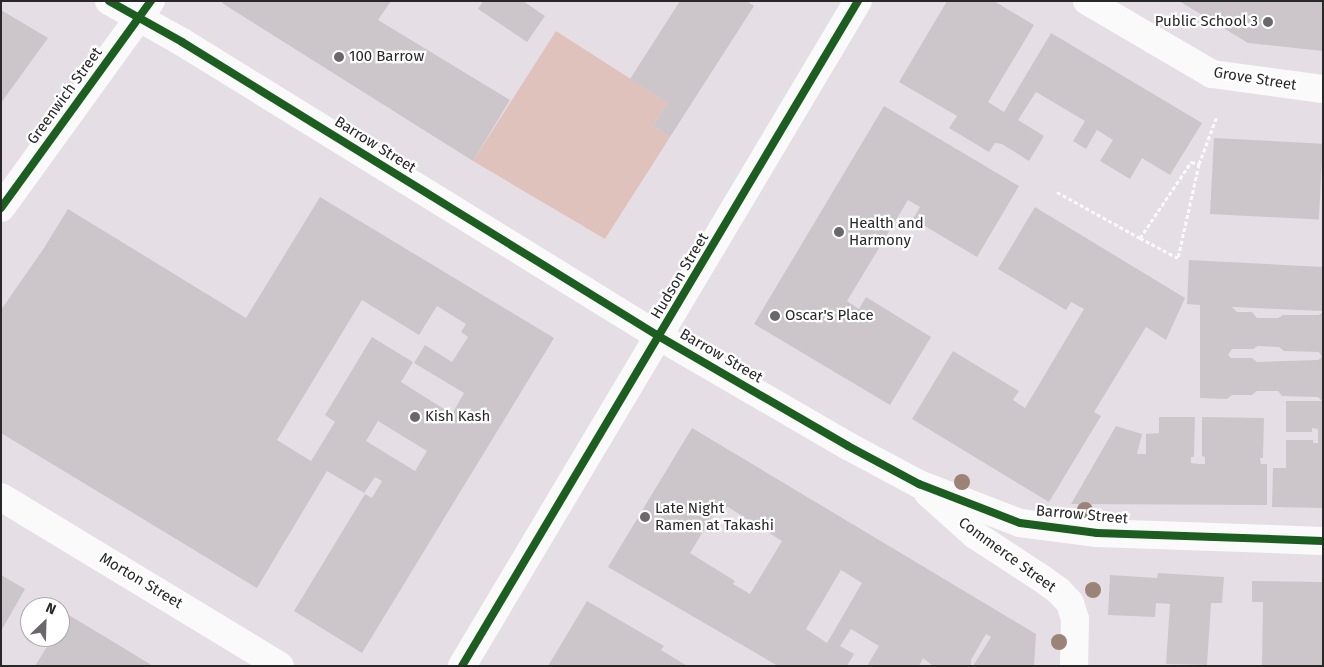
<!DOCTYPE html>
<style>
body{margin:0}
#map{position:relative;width:1324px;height:667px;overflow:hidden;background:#e6dee5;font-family:"Fira Sans",sans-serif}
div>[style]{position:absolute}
.green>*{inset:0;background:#e0c2bd}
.building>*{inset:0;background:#ccc6ca;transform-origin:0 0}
.path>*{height:3px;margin-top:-1.5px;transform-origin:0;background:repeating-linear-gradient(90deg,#fbfafb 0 4px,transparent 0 6.5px)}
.street>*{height:28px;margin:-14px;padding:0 14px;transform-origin:14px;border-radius:14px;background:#fbfafb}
.secondary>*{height:28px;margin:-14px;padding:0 14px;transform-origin:14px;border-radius:14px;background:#fbfafb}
.cycleway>*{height:8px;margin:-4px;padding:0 4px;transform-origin:4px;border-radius:4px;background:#1b5e20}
.trees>*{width:16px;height:16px;margin:-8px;border-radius:50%;background:#9c8378}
.dots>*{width:14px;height:14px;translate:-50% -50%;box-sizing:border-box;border:2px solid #fff;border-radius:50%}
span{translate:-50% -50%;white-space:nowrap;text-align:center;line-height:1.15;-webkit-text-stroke:4.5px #fff;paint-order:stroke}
.poi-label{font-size:15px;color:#282828}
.right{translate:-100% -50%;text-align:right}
.left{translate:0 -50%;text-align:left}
.street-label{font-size:15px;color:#282828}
.frame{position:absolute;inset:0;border:2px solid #282828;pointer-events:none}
.north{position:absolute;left:20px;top:597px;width:50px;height:50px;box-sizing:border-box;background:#fff;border:1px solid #a9a9a9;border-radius:50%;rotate:24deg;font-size:14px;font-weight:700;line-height:20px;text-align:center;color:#282828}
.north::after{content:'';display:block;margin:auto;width:18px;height:22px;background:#6a686a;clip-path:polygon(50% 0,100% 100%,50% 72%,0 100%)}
</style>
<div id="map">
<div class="green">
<div style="clip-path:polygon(556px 31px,668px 103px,653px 126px,670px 137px,605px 239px,473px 161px)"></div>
</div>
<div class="building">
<div style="clip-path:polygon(223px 1px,391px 1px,378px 20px,510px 100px,473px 161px,222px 3px)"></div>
<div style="clip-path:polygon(483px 1px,523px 1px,545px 16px,527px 42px,478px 9px)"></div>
<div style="clip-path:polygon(680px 1px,747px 1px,754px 6px,670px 137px,653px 126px,668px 103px,630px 79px)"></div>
<div style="clip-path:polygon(947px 1px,994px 1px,1034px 25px,988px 102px,1004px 112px,1051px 33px,1202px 123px,1170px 175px,1142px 158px,1130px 179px,1100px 161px,1113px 140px,1097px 130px,1086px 149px,1073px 141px,1085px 121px,1036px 92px,1018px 120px,1044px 136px,1029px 161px,1002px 144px,995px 143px,989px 152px,949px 128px,957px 116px,899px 82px)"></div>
<div style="clip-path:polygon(1179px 1px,1323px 1px,1323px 51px,1248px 43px)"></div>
<div style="clip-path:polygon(1px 10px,48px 38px,1px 103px)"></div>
<div style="clip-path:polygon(884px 106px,1019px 186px,977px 257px,913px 219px,920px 207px,908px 200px,847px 301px,859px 309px,866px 297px,931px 337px,890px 405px,754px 324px)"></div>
<div style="left:1214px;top:138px;width:109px;height:76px;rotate:3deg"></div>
<div style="clip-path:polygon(evenodd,320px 197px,554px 338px,362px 653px,294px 611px,365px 494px,372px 498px,382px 481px,375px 477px,364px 493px,327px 471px,257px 588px,1px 433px,1px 310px,44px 248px,68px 209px,246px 318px,320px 197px,362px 300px,419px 335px,437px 306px,466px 324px,461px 332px,468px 337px,452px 362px,425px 345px,414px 363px,464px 393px,452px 414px,401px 382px,413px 362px,372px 337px,325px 415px,335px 422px,311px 461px,277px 440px,362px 300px,320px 197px,378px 421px,427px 451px,415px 471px,366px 441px,378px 421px)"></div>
<div style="clip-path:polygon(1035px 207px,1185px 298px,1166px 340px,1146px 327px,1094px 412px,1101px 416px,1049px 502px,912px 419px,953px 351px,1019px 391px,1013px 400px,1025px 408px,1084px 309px,1071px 302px,1066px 310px,998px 269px)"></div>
<div style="clip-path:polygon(evenodd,1189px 260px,1323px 267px,1323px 311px,1232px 307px,1237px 312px,1252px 312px,1257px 318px,1278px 318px,1283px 315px,1319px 315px,1323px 312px,1323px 508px,1272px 507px,1273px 468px,1286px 468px,1286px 440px,1313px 440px,1313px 443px,1318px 443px,1318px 429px,1312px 428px,1312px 432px,1286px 432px,1286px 401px,1322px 401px,1318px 397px,1282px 396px,1278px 391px,1257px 391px,1252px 395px,1232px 395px,1227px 399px,1200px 398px,1200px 305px,1187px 304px,1189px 260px,1258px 346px,1279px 347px,1284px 351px,1319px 352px,1322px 357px,1318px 360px,1257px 362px,1252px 358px,1231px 358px,1228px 355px,1232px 349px,1253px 349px,1258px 346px)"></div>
<div style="clip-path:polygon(1159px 417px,1195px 417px,1194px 457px,1191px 457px,1191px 463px,1199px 464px,1205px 464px,1205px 457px,1202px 456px,1202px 417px,1264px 418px,1263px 458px,1260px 458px,1261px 464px,1267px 464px,1267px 505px,1071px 504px,1116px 426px,1142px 434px,1137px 454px,1146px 454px,1146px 434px,1159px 433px)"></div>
<div style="clip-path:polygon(evenodd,692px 428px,1036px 634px,1034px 666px,973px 666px,991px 637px,986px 634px,971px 660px,971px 666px,933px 666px,923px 658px,919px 666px,867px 666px,879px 646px,851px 629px,840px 646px,854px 654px,847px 666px,778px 666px,608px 567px,692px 428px,728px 507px,782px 541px,750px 594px,733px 584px,735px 581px,690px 553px,715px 512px,728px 507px,692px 428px,841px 570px,862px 583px,827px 643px,806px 629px,841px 570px)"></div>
<div style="clip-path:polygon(1158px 573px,1224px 577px,1222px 603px,1211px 603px,1207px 665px,1166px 664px,1170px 604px,1156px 603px,1155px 617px,1108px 615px,1110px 575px,1157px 578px)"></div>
<div style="clip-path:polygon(1px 575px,25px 589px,1px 631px)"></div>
<div style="clip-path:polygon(1252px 581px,1323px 582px,1323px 666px,1262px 666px,1263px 602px,1252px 602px)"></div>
<div style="clip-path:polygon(587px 601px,664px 646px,661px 650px,687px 666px,548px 666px)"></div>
<div style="clip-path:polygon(67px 614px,107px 638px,153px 666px,35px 666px,53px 637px,60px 637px,60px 625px)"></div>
</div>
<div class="path">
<div style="left:1191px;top:162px;width:8px;rotate:14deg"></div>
<div style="left:1199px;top:164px;width:96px;rotate:102.6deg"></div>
<div style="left:1178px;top:258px;width:43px;rotate:-152.2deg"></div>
<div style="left:1140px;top:238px;width:92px;rotate:-56.1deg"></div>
<div style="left:1199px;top:164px;width:51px;rotate:-69.4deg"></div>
<div style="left:1057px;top:192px;width:95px;rotate:29deg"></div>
</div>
<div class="street">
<div style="left:109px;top:1px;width:84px;rotate:29.3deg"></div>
<div style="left:182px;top:42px;width:562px;rotate:31.68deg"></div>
<div style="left:660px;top:337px;width:217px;rotate:30.1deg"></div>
<div style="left:848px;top:446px;width:81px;rotate:28.2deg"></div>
<div style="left:919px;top:484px;width:108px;rotate:21.1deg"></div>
<div style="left:1020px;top:523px;width:78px;rotate:7.4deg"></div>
<div style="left:1097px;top:533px;width:226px;rotate:2deg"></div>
<div style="left:1087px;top:1px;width:145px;rotate:30.3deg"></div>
<div style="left:1212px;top:74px;width:112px;rotate:7.7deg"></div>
<div style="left:1px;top:208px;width:256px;rotate:-54.1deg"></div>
<div style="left:928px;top:493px;width:63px;rotate:41.8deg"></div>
<div style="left:975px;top:535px;width:79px;rotate:33.1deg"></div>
<div style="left:1041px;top:578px;width:22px;rotate:36deg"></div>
<div style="left:1059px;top:591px;width:16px;rotate:47deg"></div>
<div style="left:1070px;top:603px;width:17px;rotate:73deg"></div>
<div style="left:1075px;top:619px;width:47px;rotate:91.2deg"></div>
<div style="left:1px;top:497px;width:326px;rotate:31.2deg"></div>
</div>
<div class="secondary">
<div style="left:462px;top:666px;width:774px;rotate:-59.23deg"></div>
</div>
<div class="cycleway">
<div style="left:109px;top:1px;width:84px;rotate:29.3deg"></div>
<div style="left:182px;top:42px;width:562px;rotate:31.68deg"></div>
<div style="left:660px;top:337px;width:217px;rotate:30.1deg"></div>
<div style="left:848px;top:446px;width:81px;rotate:28.2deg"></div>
<div style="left:919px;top:484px;width:108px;rotate:21.1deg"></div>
<div style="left:1020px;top:523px;width:78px;rotate:7.4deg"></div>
<div style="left:1097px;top:533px;width:226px;rotate:2deg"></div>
<div style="left:1px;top:208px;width:256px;rotate:-54.1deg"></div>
<div style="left:462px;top:666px;width:774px;rotate:-59.23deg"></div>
</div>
<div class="trees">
<div style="left:962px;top:482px"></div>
<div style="left:1085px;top:510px"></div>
<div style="left:1093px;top:590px"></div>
<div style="left:1059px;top:642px"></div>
</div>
<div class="dots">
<div style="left:1268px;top:22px;background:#6a686a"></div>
<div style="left:339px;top:57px;background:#6a686a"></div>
<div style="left:839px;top:232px;background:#6a686a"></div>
<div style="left:775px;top:316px;background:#6a686a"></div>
<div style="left:415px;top:417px;background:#6a686a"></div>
<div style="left:645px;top:517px;background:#6a686a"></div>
</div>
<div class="poi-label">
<span class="right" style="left:1258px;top:22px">Public School 3</span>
<span class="left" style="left:349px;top:57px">100 Barrow</span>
<span class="left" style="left:849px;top:232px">Health and<br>Harmony</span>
<span class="left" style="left:785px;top:316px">Oscar's Place</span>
<span class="left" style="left:425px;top:417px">Kish Kash</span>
<span class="left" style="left:655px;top:517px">Late Night<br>Ramen at Takashi</span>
</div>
<div class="street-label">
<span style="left:1255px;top:79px;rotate:9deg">Grove Street</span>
<span style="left:65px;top:96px;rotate:-54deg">Greenwich Street</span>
<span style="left:375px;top:145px;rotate:32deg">Barrow Street</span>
<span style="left:680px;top:276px;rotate:-59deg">Hudson Street</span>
<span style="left:721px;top:356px;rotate:30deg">Barrow Street</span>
<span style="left:1082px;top:515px;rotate:5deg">Barrow Street</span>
<span style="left:1007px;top:555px;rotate:36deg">Commerce Street</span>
<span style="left:141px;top:581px;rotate:31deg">Morton Street</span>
</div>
<div class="frame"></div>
<div class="north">N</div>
</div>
